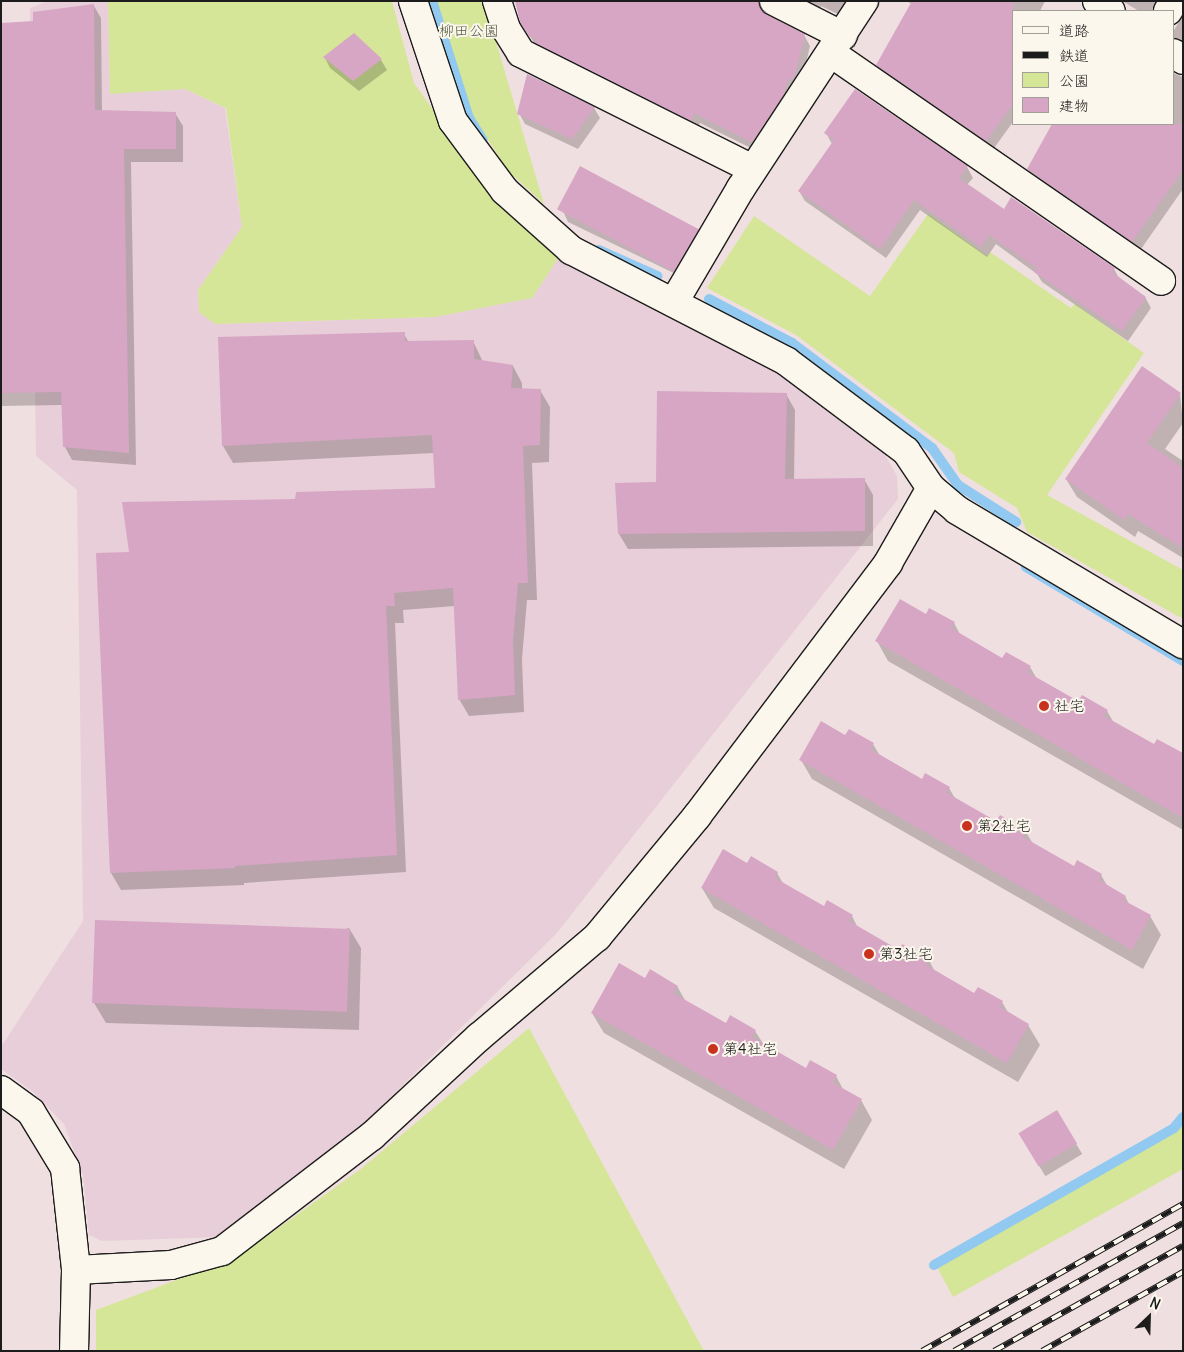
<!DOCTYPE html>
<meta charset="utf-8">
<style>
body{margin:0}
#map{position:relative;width:1184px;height:1352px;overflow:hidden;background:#f0dfe0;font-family:Delius,"Klee One",sans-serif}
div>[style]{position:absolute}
.built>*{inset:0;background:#e8ced8}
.green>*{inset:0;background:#d5e699}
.shadow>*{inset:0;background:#0003;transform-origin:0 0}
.stream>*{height:10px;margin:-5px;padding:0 5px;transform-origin:5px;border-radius:5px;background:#91c9f0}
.building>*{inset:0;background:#d7a6c4;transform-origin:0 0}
.roads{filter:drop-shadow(1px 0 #1c1c1c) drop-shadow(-1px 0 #1c1c1c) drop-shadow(0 1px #1c1c1c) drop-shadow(0 -1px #1c1c1c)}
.street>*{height:28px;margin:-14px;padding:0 14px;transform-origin:14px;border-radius:14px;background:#fbf7ec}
.secondary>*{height:28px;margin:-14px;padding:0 14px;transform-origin:14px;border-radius:14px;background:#fbf7ec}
.rail>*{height:5.5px;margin-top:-2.75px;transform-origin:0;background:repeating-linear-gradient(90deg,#fbf7ec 0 11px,#1c1c1c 0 22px);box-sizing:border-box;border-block:1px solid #1c1c1c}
.dots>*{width:14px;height:14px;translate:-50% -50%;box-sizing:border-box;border:2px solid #fbf7ec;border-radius:50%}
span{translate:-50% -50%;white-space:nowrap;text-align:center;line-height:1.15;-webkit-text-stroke:4px #fbf7ec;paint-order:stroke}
.park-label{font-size:15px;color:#545942}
.poi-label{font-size:15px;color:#1c1c1c}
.left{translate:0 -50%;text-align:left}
.frame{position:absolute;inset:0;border:2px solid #1c1c1c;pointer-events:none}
.legend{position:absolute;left:1012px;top:10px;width:162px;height:115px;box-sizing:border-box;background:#fbf7ec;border:1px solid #a29f99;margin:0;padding:6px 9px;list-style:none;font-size:15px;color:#1c1c1c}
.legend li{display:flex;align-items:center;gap:10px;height:25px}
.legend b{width:25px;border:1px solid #a29f99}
.north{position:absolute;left:1124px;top:1292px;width:50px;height:50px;-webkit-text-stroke:4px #fbf7ec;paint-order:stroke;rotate:24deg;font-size:14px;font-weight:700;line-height:20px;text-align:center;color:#1c1c1c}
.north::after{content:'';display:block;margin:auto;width:18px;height:22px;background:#1c1c1c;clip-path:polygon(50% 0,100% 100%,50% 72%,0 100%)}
</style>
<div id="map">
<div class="built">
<div style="clip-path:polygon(48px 1px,108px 1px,110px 93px,185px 89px,225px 108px,242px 227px,198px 290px,215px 324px,435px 317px,532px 298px,561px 254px,779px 374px,883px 451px,897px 476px,898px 499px,556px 934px,350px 1137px,223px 1237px,102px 1241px,89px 1235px,83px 1176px,64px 1124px,33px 1092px,1px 1069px,1px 1047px,83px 921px,77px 490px,36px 456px,30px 8px)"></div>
</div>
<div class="green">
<div style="clip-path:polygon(108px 1px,392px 1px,414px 83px,444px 125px,561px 254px,532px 298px,435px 317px,215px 324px,199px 312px,198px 290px,242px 227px,226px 108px,185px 89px,110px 94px)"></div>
<div style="clip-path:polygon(436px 1px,484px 1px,544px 204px,508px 171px,473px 116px)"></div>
<div style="clip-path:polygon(928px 214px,987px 256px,990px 252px,1071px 308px,1075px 304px,1144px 353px,1047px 495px,1183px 570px,1183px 619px,1027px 532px,1017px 508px,959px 472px,954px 453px,796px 335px,707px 288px,754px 216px,870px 296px)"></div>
<div style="clip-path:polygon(529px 1028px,704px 1351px,96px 1351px,96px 1310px,238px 1257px,362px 1168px)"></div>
<div style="clip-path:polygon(1183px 1126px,1183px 1169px,953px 1297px,937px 1267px)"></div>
</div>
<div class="shadow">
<div style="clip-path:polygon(517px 1px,771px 1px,766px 4px,766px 14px,804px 35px,810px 46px,800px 89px,759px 152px,700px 123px,697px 130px,536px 46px,521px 22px)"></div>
<div style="clip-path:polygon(793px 1px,854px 1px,846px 18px,821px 6px,819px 13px)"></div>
<div style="clip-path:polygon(906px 1px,1045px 1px,1040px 11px,1013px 11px,1013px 122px,992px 151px,883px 75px,877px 65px,912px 4px)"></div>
<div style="clip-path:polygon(1122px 1px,1169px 1px,1162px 11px,1139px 11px)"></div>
<div style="clip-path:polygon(94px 6px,101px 18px,102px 112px,175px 113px,183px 126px,183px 162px,131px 162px,136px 465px,72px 460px,65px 447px,62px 405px,1px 406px,1px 39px)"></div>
<div style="clip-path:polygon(1183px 15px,1183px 48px,1173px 46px,1173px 32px)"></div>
<div style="clip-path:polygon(354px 34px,381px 60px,387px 70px,359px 91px,330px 68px,325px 58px)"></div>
<div style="clip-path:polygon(1173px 73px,1183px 77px,1183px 189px,1139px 252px,1034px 180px,1028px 169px,1053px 124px,1104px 154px,1121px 124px,1173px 124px)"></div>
<div style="clip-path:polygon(594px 108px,600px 118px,578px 149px,525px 124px,519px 113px)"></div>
<div style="clip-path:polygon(826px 133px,967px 167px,973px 178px,967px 185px,1005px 211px,1114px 269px,1120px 280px,1145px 297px,1151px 308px,1128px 341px,1042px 282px,1037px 274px,996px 244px,987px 257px,920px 210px,886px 258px,805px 201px,799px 191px,832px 144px)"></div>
<div style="clip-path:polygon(563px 211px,698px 230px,704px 240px,682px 277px,568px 222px)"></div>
<div style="clip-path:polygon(404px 334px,409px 343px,473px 341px,483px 362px,513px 366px,522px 383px,522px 389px,540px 390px,550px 407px,549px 462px,532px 463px,537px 600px,527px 600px,522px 659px,524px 712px,469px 716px,459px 699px,455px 606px,403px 610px,404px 623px,395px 623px,406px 872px,244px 883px,244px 885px,121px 890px,111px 873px,130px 553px,297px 500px,436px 490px,434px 453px,233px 463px,223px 446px,219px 338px)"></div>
<div style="clip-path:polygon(786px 394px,795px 410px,794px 480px,864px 479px,873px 495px,873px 546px,628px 549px,619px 534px,616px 484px,657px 483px)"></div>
<div style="clip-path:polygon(1180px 394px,1183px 423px,1165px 449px,1183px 461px,1183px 558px,1138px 531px,1135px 537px,1077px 497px,1066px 479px)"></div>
<div style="clip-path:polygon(926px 615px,954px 623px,961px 636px,1003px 659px,1030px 667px,1037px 679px,1079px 703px,1107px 711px,1114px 723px,1154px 746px,1183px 755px,1183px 830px,888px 661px,877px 641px)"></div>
<div style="clip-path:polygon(845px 737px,873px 744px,880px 756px,922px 781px,949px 788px,956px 800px,997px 823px,1026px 832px,1033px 844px,1074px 867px,1101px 875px,1108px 887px,1125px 896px,1130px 906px,1150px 916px,1161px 935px,1143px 969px,812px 779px,801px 760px)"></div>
<div style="clip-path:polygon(747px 864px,777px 873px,784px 885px,824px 908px,852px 916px,858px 928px,900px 951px,903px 945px,929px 960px,935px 972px,975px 995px,1002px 1002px,1009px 1014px,1028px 1025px,1040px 1045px,1018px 1082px,714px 908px,702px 888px)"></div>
<div style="clip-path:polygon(349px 928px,361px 948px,359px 1030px,106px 1023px,94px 1003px)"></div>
<div style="clip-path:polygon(645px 979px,677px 986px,686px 1002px,727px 1025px,755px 1031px,764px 1045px,806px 1069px,836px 1076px,844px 1091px,861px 1100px,872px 1120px,844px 1169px,604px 1033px,592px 1013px)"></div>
<div style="left:1057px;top:1112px;width:49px;height:43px;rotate:59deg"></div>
</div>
<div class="stream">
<div style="left:432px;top:1px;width:123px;rotate:72.5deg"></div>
<div style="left:469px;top:118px;width:26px;rotate:58deg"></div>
<div style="left:599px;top:250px;width:64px;rotate:24.1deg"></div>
<div style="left:709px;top:299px;width:94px;rotate:27.9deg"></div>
<div style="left:792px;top:343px;width:175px;rotate:36.9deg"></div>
<div style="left:932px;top:448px;width:45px;rotate:54.9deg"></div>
<div style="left:958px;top:485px;width:69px;rotate:32.5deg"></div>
<div style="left:1026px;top:567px;width:183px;rotate:30.9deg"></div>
<div style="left:934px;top:1265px;width:276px;rotate:-29.7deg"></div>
<div style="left:1174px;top:1128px;width:14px;rotate:-51deg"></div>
</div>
<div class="building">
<div style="clip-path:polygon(515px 1px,758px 1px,767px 15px,805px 34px,794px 79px,788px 79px,783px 96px,752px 142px,694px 113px,691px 121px,535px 43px,536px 39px,529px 36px,520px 22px)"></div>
<div style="clip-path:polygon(912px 1px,1013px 1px,1013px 104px,986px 141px,876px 65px)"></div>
<div style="clip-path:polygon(94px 4px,95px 110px,176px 112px,176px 149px,124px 149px,129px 453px,63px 447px,61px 392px,1px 393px,1px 23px,33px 21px,33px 12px)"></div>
<div style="clip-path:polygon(354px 33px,382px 59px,353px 81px,323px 57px)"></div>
<div style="clip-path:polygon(527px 74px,595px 107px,572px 139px,517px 114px)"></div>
<div style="clip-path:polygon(855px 89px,968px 166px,959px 178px,1004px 209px,1011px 197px,1115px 268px,1112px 272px,1146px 297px,1122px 331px,1034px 272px,1037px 268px,989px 235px,981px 247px,914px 200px,880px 249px,798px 191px,834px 140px,824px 133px)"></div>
<div style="clip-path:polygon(1052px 124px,1183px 124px,1183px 170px,1132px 242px,1027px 169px)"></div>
<div style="left:580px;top:166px;width:135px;height:49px;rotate:28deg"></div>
<div style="clip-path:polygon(405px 332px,405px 341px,474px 340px,474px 359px,513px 365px,511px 388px,541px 389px,540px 445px,523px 446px,528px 583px,518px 583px,513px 641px,515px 695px,458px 700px,453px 588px,394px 593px,395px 606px,386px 606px,397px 855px,235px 866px,235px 868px,110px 873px,96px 553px,129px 552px,122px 502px,295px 499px,296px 492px,435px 488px,432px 435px,222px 446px,218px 337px)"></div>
<div style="clip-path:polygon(1142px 366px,1181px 393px,1147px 443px,1183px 468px,1183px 548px,1128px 514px,1124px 520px,1065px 479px)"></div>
<div style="clip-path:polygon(657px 391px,787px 393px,785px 479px,865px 478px,865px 531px,618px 534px,615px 483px,656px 482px)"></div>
<div style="clip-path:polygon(900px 599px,926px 614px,929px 608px,955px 622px,951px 628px,1002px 658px,1006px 652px,1031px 666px,1027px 672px,1078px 701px,1082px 695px,1108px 710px,1104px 716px,1154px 744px,1157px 739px,1183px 753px,1183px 818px,875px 641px)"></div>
<div style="clip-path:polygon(821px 721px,845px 735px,849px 729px,874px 743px,870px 749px,922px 779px,925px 773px,950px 787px,947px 793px,996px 821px,1000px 815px,1027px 831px,1023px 837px,1074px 866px,1077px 860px,1102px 874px,1099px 880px,1126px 896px,1123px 900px,1151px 915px,1132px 950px,799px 760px)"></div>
<div style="clip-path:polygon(723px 849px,747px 863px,751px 856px,778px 872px,775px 878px,824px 906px,827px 900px,853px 915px,849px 921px,899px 950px,902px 944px,929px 959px,926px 965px,974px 993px,978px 987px,1003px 1001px,1000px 1007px,1029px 1024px,1007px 1063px,701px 888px)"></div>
<div style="left:95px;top:920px;width:255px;height:83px;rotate:2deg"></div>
<div style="clip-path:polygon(619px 963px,645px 978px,650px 969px,678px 986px,673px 993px,726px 1023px,730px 1015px,756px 1030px,752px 1037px,806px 1068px,810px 1060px,837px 1075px,833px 1083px,862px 1099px,833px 1150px,591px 1013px)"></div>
<div style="left:1057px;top:1110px;width:39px;height:45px;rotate:59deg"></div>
</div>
<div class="roads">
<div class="street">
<div style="left:413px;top:1px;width:126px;rotate:71.6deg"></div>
<div style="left:453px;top:121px;width:87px;rotate:53.4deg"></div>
<div style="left:505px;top:191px;width:89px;rotate:41.8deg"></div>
<div style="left:571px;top:250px;width:242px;rotate:27.3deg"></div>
<div style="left:786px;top:361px;width:150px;rotate:36.9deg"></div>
<div style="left:906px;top:451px;width:45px;rotate:56deg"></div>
<div style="left:931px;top:488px;width:34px;rotate:40deg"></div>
<div style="left:957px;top:510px;width:263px;rotate:30.7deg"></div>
<div style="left:497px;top:1px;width:29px;rotate:72deg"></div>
<div style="left:506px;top:29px;width:28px;rotate:58deg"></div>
<div style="left:521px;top:53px;width:259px;rotate:26.6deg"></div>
<div style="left:774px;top:1px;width:77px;rotate:26.9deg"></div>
<div style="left:1097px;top:1px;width:17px;rotate:36deg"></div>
<div style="left:1168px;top:11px;width:12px;rotate:-59deg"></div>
<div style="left:831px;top:53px;width:401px;rotate:34.6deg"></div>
<div style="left:1173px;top:53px;width:12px;rotate:35deg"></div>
<div style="left:674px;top:302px;width:132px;rotate:-59.6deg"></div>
<div style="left:741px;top:188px;width:224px;rotate:-56.7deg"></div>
<div style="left:1px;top:1090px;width:37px;rotate:36deg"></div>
<div style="left:31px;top:1112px;width:66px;rotate:58.7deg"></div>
<div style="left:65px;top:1168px;width:103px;rotate:83.8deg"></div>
<div style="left:76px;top:1270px;width:81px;rotate:91.4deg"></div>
</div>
<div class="secondary">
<div style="left:76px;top:1270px;width:95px;rotate:-3deg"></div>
<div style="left:171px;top:1265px;width:53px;rotate:-15.4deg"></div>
<div style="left:222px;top:1251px;width:189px;rotate:-37.5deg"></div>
<div style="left:372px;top:1136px;width:146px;rotate:-42.8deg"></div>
<div style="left:479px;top:1037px;width:155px;rotate:-40.3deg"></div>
<div style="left:597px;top:937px;width:157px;rotate:-50.4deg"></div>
<div style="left:697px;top:816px;width:317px;rotate:-52.9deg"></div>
<div style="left:888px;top:563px;width:86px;rotate:-60.2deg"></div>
</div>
</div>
<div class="rail">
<div style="left:922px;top:1351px;width:300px;rotate:-29.4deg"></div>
<div style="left:954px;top:1351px;width:262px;rotate:-29.2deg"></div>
<div style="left:994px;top:1351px;width:216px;rotate:-29.1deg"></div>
<div style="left:1042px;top:1351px;width:162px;rotate:-29.3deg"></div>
</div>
<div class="dots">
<div style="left:1044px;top:706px;background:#c8321e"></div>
<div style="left:967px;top:826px;background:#c8321e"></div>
<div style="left:869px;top:954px;background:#c8321e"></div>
<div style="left:713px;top:1049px;background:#c8321e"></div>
</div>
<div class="park-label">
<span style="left:469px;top:31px">柳田公園</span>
</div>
<div class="poi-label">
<span class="left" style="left:1054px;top:706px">社宅</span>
<span class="left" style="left:977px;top:826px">第2社宅</span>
<span class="left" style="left:879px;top:954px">第3社宅</span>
<span class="left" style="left:723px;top:1049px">第4社宅</span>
</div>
<div class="frame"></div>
<ul class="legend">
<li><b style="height:6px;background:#fbf7ec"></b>道路</li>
<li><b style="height:6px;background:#1c1c1c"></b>鉄道</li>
<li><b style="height:14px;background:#d5e699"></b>公園</li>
<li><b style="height:14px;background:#d7a6c4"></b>建物</li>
</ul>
<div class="north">N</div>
</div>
